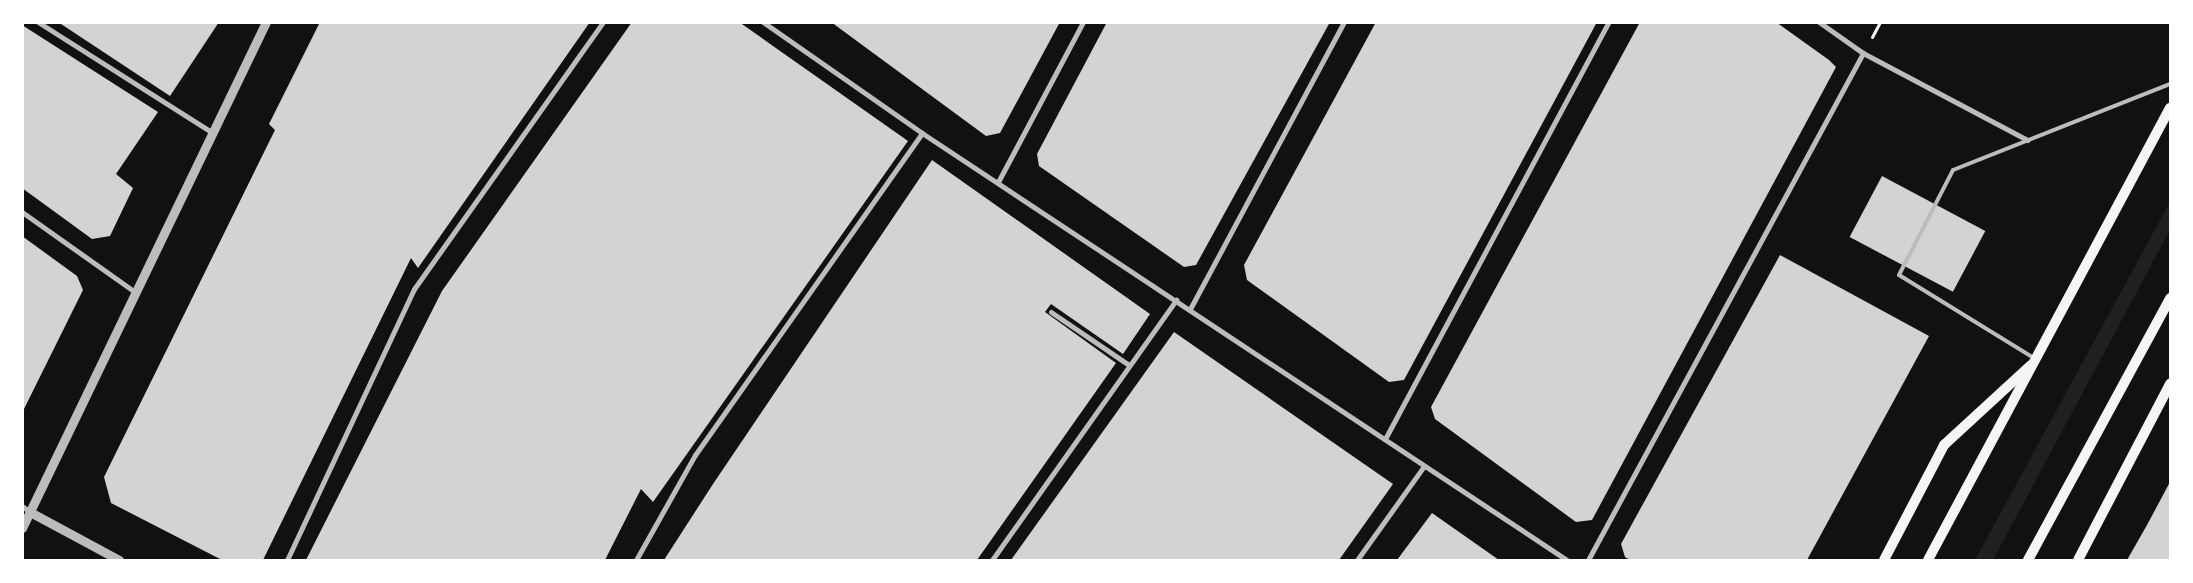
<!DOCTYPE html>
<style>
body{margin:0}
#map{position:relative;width:2193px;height:583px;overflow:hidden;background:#111;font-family:Quicksand,sans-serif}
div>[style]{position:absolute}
.green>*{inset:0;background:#202020}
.building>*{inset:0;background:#d3d3d3;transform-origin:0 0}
.path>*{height:3px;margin:-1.5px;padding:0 1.5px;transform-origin:1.5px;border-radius:1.5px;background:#f5f5f5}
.service>*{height:4px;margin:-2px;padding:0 2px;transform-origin:2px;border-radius:2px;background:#bcbcbc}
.minor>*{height:5px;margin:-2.5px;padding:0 2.5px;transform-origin:2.5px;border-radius:2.5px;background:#bcbcbc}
.tertiary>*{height:9px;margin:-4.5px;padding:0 4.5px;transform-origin:4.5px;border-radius:4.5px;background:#bcbcbc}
.secondary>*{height:10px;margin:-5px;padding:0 5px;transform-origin:5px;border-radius:5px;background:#f5f5f5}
span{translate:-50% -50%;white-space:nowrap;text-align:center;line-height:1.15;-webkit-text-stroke:4px #fff;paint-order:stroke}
.frame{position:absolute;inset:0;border:24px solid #fff;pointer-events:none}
</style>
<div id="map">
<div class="green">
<div style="clip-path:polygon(2170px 202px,2170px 230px,1993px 560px,1975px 560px)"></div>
</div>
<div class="building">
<div style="clip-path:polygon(58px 22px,219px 22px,170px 96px)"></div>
<div style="clip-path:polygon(320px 22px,590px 22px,418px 268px,411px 258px,263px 560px,222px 560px,111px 503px,104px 477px,275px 130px,269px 124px)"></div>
<div style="clip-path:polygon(632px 22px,739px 22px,908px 141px,653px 502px,641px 489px,605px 560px,306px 560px,442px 291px)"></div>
<div style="clip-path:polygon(831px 22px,1060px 22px,1000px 133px,986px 136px)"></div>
<div style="clip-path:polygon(1107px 22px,1330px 22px,1196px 265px,1184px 267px,1039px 166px,1037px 154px)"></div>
<div style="clip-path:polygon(1376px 22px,1597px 22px,1404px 380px,1389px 382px,1247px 280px,1244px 265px)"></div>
<div style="clip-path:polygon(1640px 22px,1776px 22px,1829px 60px,1836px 67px,1592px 520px,1576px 522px,1435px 419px,1431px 407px)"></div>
<div style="clip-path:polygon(22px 25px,158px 112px,116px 174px,133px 188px,110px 236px,92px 239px,22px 188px)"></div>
<div style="clip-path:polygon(932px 160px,1150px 314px,1123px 354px,1051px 304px,1045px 312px,1116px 363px,977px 560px,664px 560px,713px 484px)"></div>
<div style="left:1882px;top:176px;width:117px;height:69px;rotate:28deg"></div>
<div style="clip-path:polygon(22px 236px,77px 276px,83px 290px,22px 413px)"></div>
<div style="clip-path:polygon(1780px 255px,1929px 336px,1807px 560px,1630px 560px,1625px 557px,1621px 544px)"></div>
<div style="clip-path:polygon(1174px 332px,1393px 484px,1339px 560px,1011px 560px)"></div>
<div style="clip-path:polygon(2170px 482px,2170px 560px,2127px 560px,2147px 525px)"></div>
<div style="clip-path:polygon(1432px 513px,1499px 560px,1397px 560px)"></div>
</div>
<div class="path">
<div style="left:1872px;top:37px;width:17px;rotate:-62deg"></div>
</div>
<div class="service">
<div style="left:2034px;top:358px;width:158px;rotate:-148.4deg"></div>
<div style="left:1899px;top:275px;width:118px;rotate:-62.8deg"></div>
<div style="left:1953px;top:170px;width:233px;rotate:-21.6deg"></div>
</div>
<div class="minor">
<div style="left:38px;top:22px;width:207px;rotate:32.4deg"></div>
<div style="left:763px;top:22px;width:194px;rotate:34.9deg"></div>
<div style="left:922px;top:133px;width:774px;rotate:33.51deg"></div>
<div style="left:1819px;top:22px;width:54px;rotate:35.2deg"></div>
<div style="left:1863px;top:53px;width:186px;rotate:27.9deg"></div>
<div style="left:998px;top:182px;width:181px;rotate:-62deg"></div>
<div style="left:22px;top:212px;width:138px;rotate:35.3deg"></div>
<div style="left:1190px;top:309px;width:326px;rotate:-61.8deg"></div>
<div style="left:1051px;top:312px;width:94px;rotate:34.2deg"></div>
<div style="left:1385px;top:439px;width:473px;rotate:-61.8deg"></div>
<div style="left:22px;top:506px;width:10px;rotate:37deg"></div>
<div style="left:287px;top:560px;width:299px;rotate:-64.9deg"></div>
<div style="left:414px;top:289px;width:327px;rotate:-54.7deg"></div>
<div style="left:636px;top:560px;width:120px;rotate:-60.7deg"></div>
<div style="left:695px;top:455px;width:394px;rotate:-54.8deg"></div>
<div style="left:992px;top:560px;width:319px;rotate:-54.7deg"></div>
<div style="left:1357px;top:560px;width:115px;rotate:-54.5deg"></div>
<div style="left:1588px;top:560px;width:577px;rotate:-61.52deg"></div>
</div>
<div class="tertiary">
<div style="left:30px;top:512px;width:101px;rotate:28.3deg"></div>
<div style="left:22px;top:528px;width:562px;rotate:-64.26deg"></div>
</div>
<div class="secondary">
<div style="left:1884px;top:560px;width:130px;rotate:-62.4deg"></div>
<div style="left:1944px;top:445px;width:118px;rotate:-42.6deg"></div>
<div style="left:1928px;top:560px;width:513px;rotate:-61.84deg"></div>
<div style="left:2028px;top:560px;width:298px;rotate:-61.5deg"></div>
<div style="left:2078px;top:560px;width:199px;rotate:-62.4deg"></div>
</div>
<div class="frame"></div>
</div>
